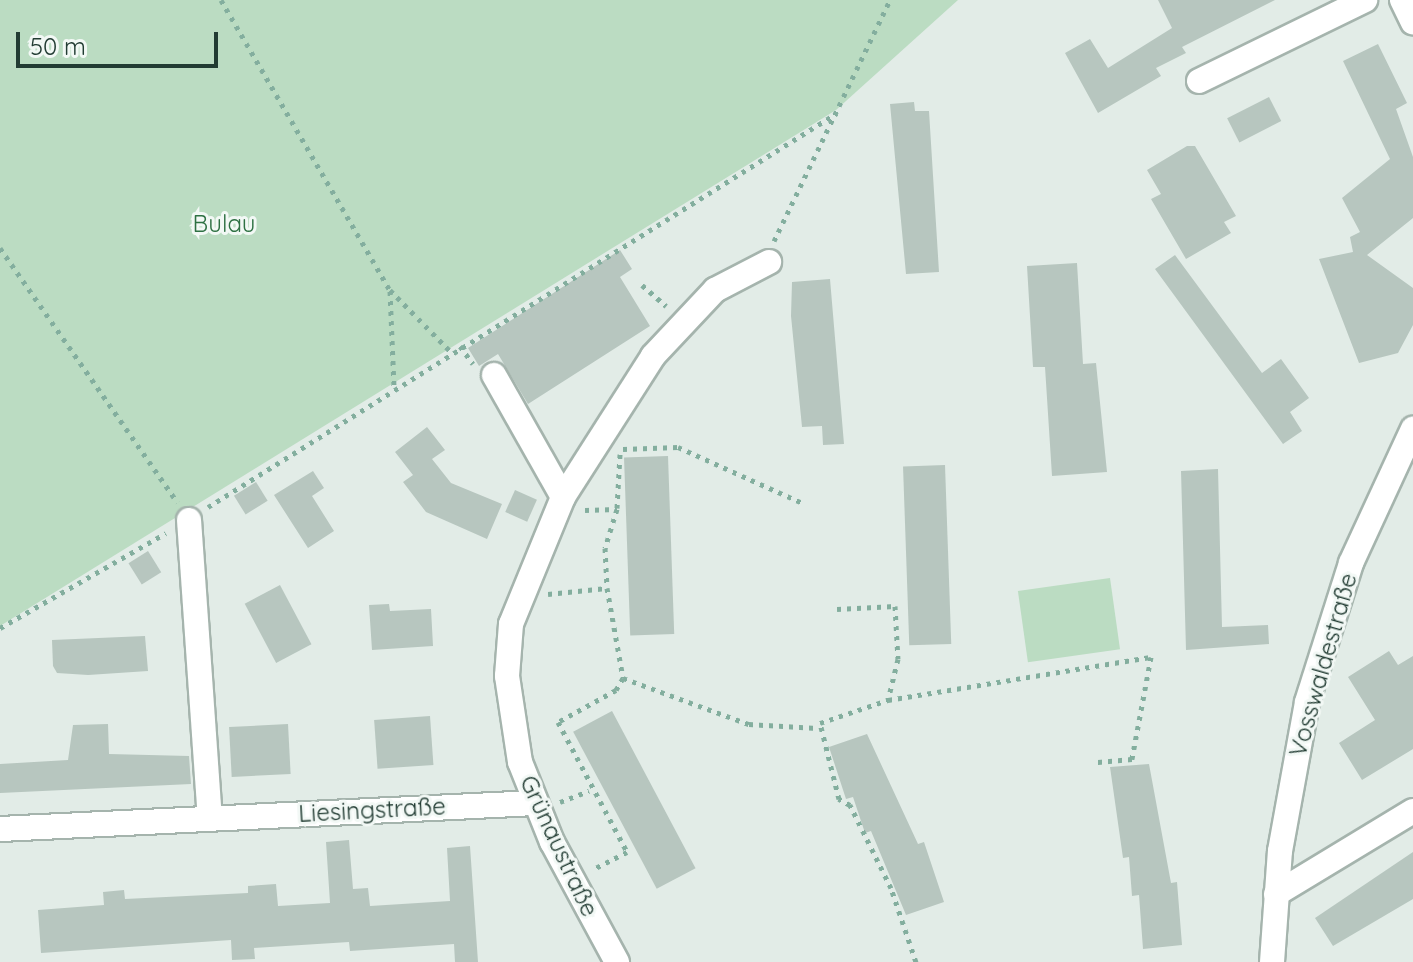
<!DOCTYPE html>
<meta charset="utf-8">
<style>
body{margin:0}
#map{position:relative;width:1413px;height:962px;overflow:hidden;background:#e2ece7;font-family:Quicksand,sans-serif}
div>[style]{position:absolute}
.green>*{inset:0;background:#bbdcc2;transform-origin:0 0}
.building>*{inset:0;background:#b7c6bf;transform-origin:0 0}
.path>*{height:5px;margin-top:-2.5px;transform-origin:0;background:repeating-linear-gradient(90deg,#83ae9e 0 4px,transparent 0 10px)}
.roads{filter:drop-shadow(2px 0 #a5b4ad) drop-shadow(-2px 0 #a5b4ad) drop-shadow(0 2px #a5b4ad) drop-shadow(0 -2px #a5b4ad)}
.minor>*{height:24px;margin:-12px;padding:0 12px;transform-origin:12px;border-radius:12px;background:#fff}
span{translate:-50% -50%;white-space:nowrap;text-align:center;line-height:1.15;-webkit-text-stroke:6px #f2f8f5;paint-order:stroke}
.park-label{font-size:24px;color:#2e7143}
.street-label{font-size:24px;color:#223c33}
.scale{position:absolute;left:16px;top:32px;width:202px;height:36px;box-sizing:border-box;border:4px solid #223c33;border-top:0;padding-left:10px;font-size:24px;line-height:28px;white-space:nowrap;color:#223c33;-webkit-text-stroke:6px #f2f8f5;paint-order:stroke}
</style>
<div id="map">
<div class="green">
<div style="clip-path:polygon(0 0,958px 0,836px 110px,0 626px)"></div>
<div style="left:1110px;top:578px;width:72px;height:93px;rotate:82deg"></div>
</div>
<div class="building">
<div style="clip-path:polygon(1158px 0,1275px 0,1182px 47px,1186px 53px,1156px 68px,1161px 76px,1098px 113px,1065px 53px,1090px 39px,1108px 68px,1172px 28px)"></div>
<div style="clip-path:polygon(1378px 44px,1407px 103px,1396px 109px,1413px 157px,1413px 218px,1367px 255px,1413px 288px,1413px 325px,1398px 353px,1359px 363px,1319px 259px,1353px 252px,1350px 237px,1360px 232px,1342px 198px,1390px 159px,1343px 61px)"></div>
<div style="left:1269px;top:97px;width:27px;height:47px;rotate:63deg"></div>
<div style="clip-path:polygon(914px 102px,915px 111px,929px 111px,939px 272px,906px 274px,890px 104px)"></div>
<div style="clip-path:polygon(1187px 146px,1195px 146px,1236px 216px,1224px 222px,1231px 233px,1186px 259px,1151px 199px,1161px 194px,1147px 170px)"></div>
<div style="clip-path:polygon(620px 250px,632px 269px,620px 277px,650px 326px,528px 404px,498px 354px,479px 366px,468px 348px)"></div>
<div style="clip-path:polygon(1175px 255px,1262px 373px,1281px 359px,1309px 398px,1290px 412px,1302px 431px,1283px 444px,1155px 269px)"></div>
<div style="clip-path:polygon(1077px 263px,1083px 364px,1096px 363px,1107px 472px,1052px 476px,1045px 367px,1033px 367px,1027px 266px)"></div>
<div style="clip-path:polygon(830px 279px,844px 444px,823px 445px,822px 426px,802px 427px,791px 316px,792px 282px)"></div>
<div style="clip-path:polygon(427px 427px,445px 450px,432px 459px,451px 483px,502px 504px,487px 539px,426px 512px,403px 482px,413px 475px,395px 452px)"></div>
<div style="left:668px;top:456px;width:178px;height:44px;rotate:88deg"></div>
<div style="left:945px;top:465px;width:179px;height:42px;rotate:88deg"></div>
<div style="clip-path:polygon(1218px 469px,1222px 627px,1268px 625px,1269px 644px,1186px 650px,1181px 471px)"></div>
<div style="clip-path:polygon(313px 471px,324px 488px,312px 496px,334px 531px,308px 548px,274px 495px)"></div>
<div style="left:256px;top:482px;width:22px;height:26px;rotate:58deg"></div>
<div style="left:515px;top:490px;width:24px;height:24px;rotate:24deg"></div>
<div style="left:148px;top:551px;width:25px;height:23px;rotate:58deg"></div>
<div style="left:280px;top:585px;width:67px;height:40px;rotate:62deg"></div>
<div style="clip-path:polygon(389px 604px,390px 611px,431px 609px,433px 646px,372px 650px,369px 605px)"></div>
<div style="clip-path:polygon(145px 636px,148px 671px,88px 675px,57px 673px,53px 666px,52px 640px)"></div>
<div style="clip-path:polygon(1389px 651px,1398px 665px,1413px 656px,1413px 749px,1362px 780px,1339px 743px,1375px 720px,1348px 677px)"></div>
<div style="left:612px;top:711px;width:178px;height:44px;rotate:62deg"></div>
<div style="left:430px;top:716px;width:49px;height:56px;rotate:86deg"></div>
<div style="clip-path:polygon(108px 724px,109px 754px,189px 756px,191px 784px,0 793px,0 764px,68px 760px,73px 725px)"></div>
<div style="left:288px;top:724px;width:50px;height:59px;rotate:87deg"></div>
<div style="clip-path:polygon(867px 734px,918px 844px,924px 842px,944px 902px,906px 915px,871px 831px,865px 833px,853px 797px,846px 799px,829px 747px)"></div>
<div style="clip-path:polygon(1149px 764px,1171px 883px,1177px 882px,1182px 945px,1143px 949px,1139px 895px,1132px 896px,1129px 857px,1123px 858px,1110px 767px)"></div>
<div style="clip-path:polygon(349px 840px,353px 889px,368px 888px,370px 906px,450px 901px,447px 848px,470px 846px,478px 962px,455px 962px,454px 944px,350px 951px,349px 942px,254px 948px,255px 959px,232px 960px,231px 940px,41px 953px,38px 910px,104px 905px,103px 892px,124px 890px,125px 899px,248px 893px,248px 886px,276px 884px,278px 906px,330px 903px,326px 842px)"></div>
<div style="clip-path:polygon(1413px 852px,1413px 899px,1333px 946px,1315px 918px)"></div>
</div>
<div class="path">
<div style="left:221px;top:0;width:336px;rotate:59.8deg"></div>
<div style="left:390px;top:290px;width:86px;rotate:45.5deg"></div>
<div style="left:774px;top:241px;width:267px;rotate:-64.3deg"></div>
<div style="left:0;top:248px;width:310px;rotate:55.1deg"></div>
<div style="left:642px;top:285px;width:32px;rotate:41deg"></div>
<div style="left:390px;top:291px;width:95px;rotate:87.6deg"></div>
<div style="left:460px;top:346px;width:22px;rotate:54deg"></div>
<div style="left:623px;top:449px;width:55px;rotate:-2.1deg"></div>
<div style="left:678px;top:447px;width:139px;rotate:24.2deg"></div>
<div style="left:208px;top:507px;width:742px;rotate:-32.06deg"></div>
<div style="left:617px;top:508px;width:54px;rotate:-86.8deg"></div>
<div style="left:585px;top:510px;width:32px;rotate:-2deg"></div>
<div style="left:617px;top:509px;width:41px;rotate:107.1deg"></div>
<div style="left:605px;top:548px;width:40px;rotate:87.1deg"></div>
<div style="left:607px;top:588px;width:91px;rotate:79.9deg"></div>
<div style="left:623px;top:678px;width:14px;rotate:120deg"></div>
<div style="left:616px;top:690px;width:66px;rotate:151.1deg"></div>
<div style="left:558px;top:722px;width:147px;rotate:62deg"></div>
<div style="left:627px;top:852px;width:38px;rotate:153deg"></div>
<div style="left:548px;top:594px;width:59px;rotate:-5.8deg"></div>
<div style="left:837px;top:609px;width:58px;rotate:-3deg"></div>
<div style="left:895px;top:606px;width:53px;rotate:86.8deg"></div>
<div style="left:898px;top:659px;width:42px;rotate:103.7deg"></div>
<div style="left:0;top:628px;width:191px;rotate:-29.8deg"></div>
<div style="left:623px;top:678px;width:134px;rotate:20.1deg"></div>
<div style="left:749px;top:724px;width:68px;rotate:3.4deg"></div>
<div style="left:560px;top:802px;width:31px;rotate:-21deg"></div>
<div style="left:916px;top:962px;width:78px;rotate:-108.7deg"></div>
<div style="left:891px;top:888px;width:93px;rotate:-116.3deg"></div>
<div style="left:850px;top:805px;width:13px;rotate:-151deg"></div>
<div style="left:839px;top:799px;width:78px;rotate:-104deg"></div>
<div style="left:820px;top:723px;width:72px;rotate:-18.7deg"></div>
<div style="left:888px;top:700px;width:266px;rotate:-9.3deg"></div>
<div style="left:1151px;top:657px;width:104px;rotate:100.6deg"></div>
<div style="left:1132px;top:759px;width:37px;rotate:175deg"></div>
</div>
<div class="roads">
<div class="minor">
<div style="left:1402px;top:0;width:25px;rotate:64deg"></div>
<div style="left:1199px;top:81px;width:185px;rotate:-26deg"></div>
<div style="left:494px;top:375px;width:140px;rotate:60.5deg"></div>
<div style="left:189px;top:520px;width:299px;rotate:86deg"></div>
<div style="left:0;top:829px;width:536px;rotate:-2.78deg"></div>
<div style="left:1276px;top:894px;width:160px;rotate:-31.2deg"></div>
<div style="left:617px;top:962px;width:136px;rotate:-118.4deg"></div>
<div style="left:552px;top:842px;width:86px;rotate:-111.8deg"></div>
<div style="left:520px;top:762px;width:87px;rotate:-98.6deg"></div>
<div style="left:507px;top:676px;width:52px;rotate:-85.6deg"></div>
<div style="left:511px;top:624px;width:137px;rotate:-67.7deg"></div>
<div style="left:563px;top:497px;width:167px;rotate:-57.4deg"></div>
<div style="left:653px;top:356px;width:91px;rotate:-46.8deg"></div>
<div style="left:715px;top:290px;width:61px;rotate:-27.4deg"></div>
<div style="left:1272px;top:962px;width:111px;rotate:-85.9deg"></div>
<div style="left:1280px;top:851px;width:151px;rotate:-79.7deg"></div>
<div style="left:1307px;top:702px;width:146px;rotate:-72.4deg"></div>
<div style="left:1351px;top:563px;width:148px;rotate:-65.2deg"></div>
</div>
</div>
<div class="park-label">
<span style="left:224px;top:224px">Bulau</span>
</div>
<div class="street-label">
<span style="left:1323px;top:665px;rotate:-74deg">Vosswaldestraße</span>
<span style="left:372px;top:810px;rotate:-3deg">Liesingstraße</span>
<span style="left:559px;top:846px;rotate:65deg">Grünaustraße</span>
</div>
<div class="scale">50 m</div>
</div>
